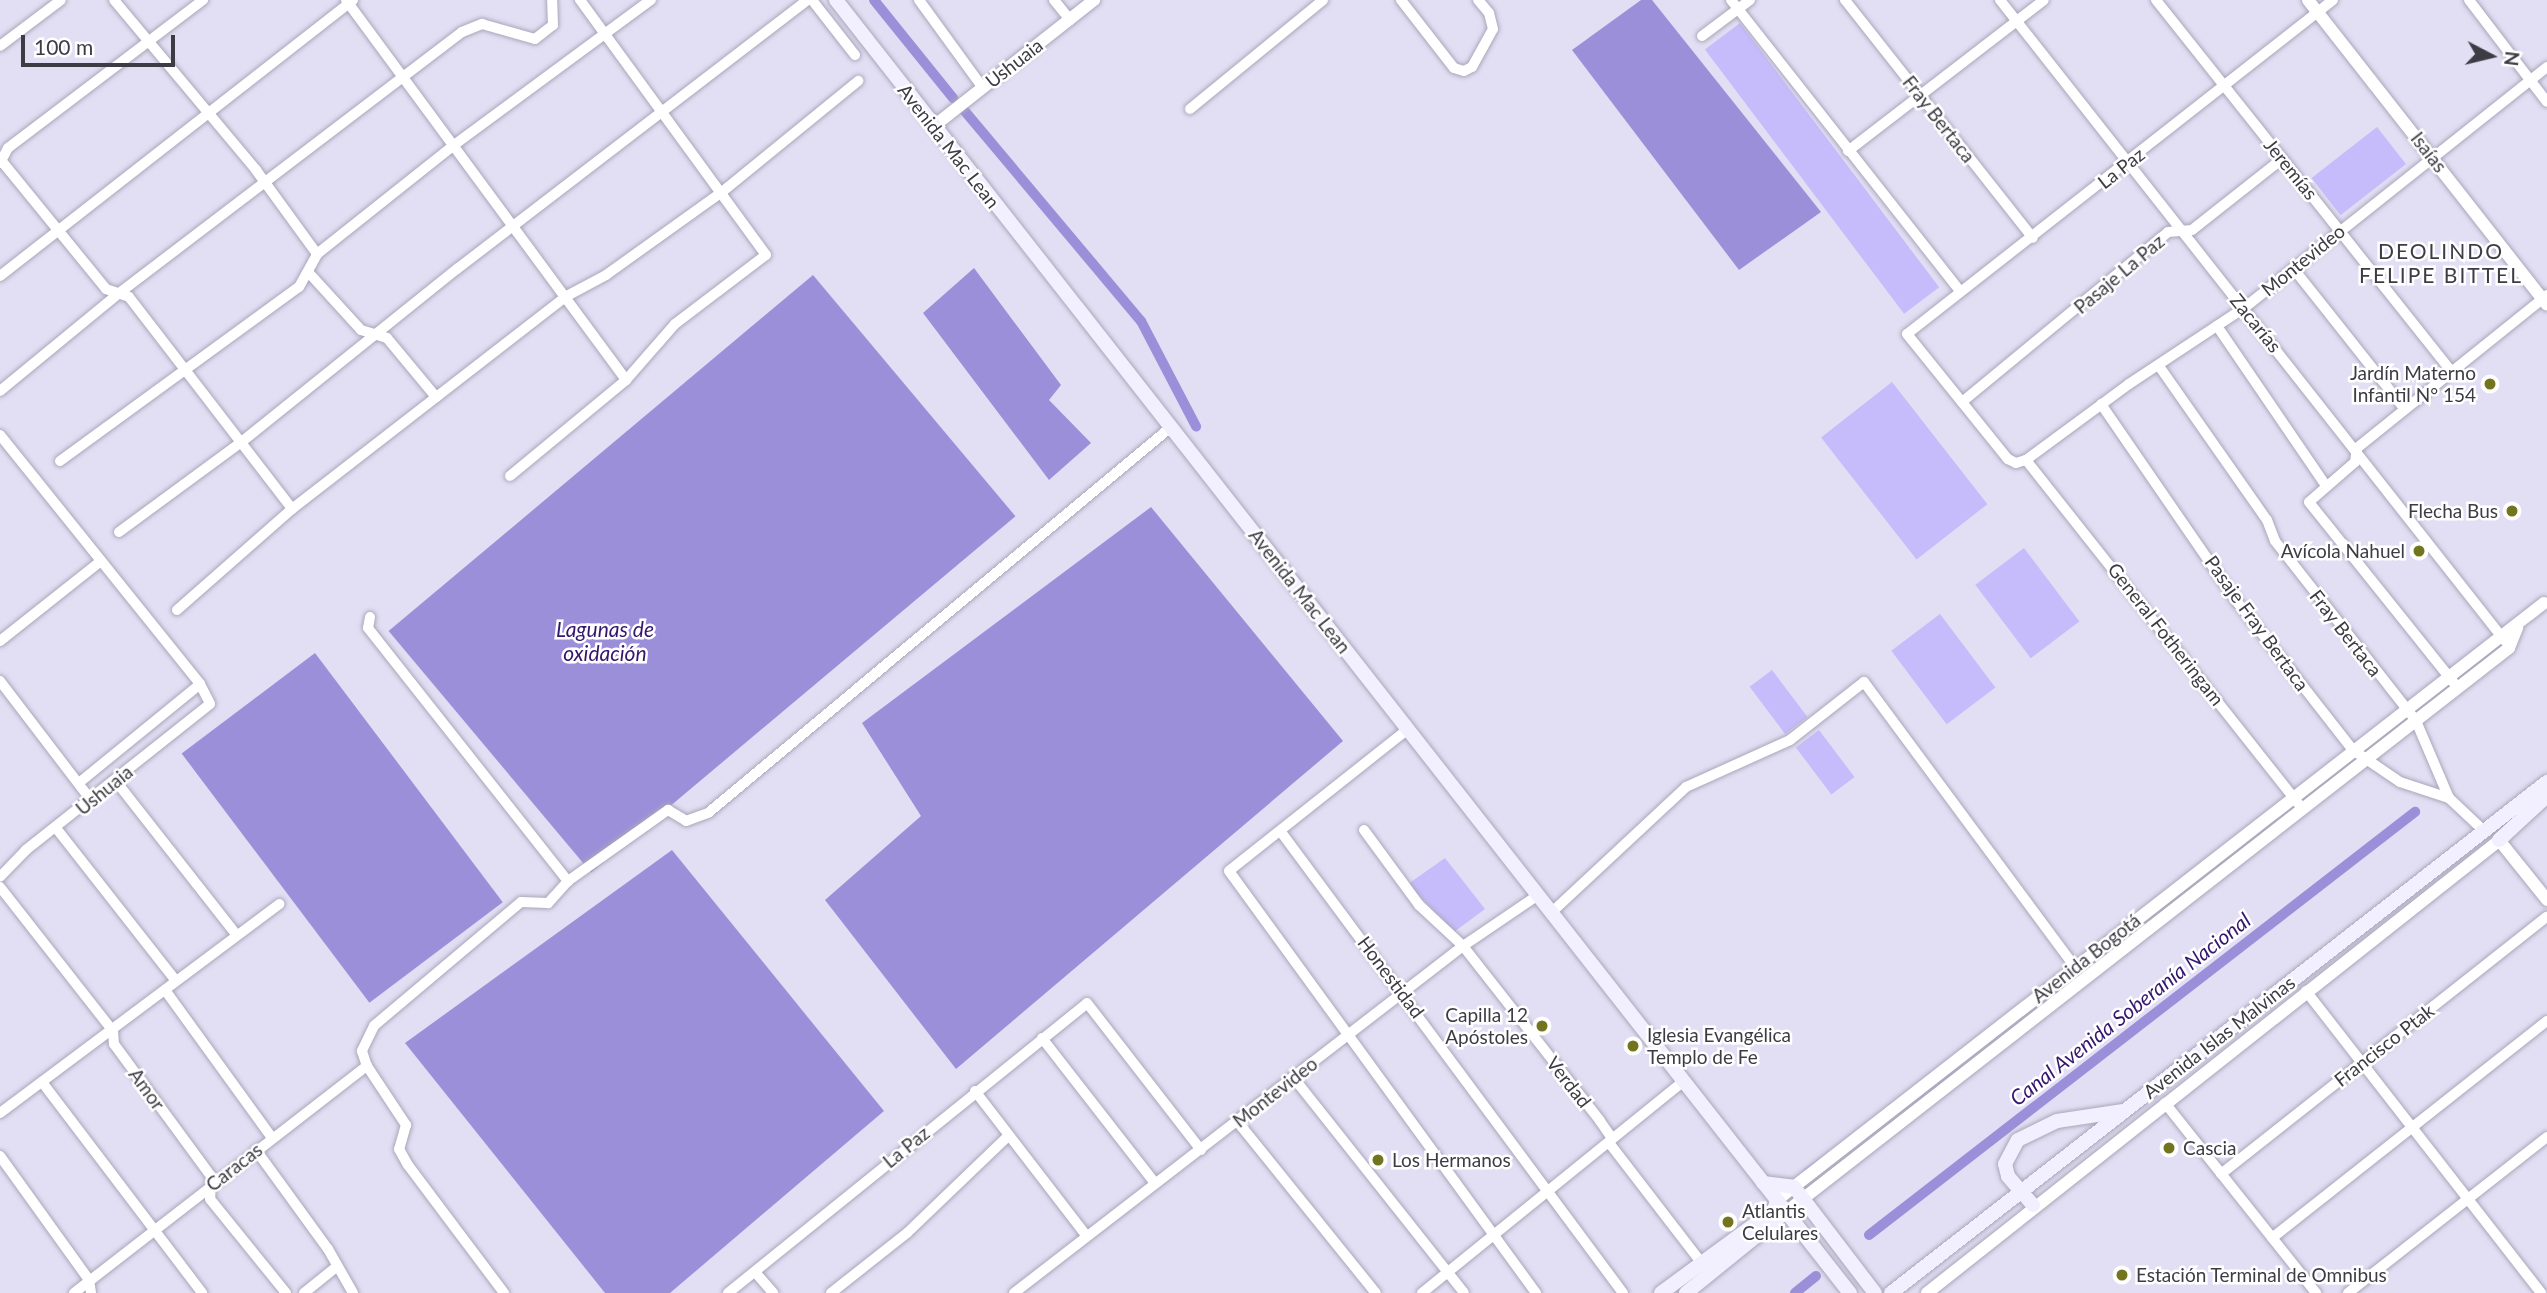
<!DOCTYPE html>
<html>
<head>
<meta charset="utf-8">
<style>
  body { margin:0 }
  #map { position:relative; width:2547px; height:1293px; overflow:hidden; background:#e2dff4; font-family:Lato,sans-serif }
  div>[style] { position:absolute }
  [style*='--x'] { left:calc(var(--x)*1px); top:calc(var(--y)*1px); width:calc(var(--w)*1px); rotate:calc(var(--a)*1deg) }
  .green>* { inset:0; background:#c6bcfb; transform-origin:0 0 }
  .water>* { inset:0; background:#9c8fda; transform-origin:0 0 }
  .canal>* { height:10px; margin:-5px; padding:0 5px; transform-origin:5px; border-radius:5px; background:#9c8fda }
  .roads { filter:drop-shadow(0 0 2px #aaa7ba) drop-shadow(0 0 2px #aaa7ba) }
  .minor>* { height:10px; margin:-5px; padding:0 5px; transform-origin:5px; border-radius:5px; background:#fff }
  .tertiary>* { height:12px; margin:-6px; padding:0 6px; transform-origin:6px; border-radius:6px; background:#fff }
  .secondary>* { height:14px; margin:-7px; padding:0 7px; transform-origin:7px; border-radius:7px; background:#f2effe }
  .dots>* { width:19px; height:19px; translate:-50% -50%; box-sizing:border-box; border:4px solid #fff; border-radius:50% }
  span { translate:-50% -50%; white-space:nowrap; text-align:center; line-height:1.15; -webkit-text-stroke:5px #fff; paint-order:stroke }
  .street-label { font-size:19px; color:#3d3c44 }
  .poi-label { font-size:19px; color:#3d3c44 }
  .right { translate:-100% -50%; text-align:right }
  .left { translate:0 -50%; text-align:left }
  .neighbourhood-label { font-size:21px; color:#3d3c44; letter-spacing:2px }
  .water-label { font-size:21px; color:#35166e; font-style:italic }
  .north { position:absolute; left:2456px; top:21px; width:70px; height:70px; -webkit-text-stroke:5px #fff; paint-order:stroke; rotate:97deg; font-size:19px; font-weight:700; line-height:28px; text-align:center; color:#3d3c44 }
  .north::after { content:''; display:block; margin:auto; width:24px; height:32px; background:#3d3c44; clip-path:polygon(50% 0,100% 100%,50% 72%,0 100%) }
  .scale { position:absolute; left:21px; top:35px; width:154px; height:32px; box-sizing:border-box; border:4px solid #3d3c44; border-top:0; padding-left:9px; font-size:21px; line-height:24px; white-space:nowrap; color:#3d3c44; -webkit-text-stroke:5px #fff; paint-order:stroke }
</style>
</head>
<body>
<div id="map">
  <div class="green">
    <div style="left:1740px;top:23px;width:331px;height:44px;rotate:53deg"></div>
    <div style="left:2377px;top:127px;width:47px;height:83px;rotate:52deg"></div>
    <div style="left:1892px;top:382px;width:155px;height:90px;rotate:52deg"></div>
    <div style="left:2024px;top:548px;width:92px;height:61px;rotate:53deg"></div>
    <div style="left:1940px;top:614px;width:92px;height:61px;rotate:53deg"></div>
    <div style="left:1772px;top:670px;width:59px;height:28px;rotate:53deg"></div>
    <div style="left:1819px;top:730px;width:59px;height:29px;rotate:53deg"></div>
    <div style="clip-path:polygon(1445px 858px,1485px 909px,1454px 932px,1408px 884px)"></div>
    <div style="left:1961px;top:1063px;width:7px;height:190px;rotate:56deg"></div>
  </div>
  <div class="water">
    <div style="clip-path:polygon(1641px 0,1652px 0,1821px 212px,1739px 270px,1572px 50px)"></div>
    <div style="clip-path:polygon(974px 268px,1061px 385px,1049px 400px,1091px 443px,1049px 480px,923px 313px)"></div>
    <div style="left:813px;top:275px;width:315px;height:554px;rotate:50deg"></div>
    <div style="clip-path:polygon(1151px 507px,1343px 741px,956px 1069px,825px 900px,921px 816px,862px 723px)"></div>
    <div style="left:315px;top:653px;width:312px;height:167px;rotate:53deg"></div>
    <div style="clip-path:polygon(672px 850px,884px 1111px,670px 1293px,605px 1293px,405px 1043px)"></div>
  </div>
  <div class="canal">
    <div style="--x:874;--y:0;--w:126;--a:51.1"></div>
    <div style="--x:963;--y:109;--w:277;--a:50"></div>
    <div style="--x:1141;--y:321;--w:119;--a:62.4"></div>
    <div style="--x:1869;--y:1235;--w:691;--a:-37.77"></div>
    <div style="--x:1795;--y:1293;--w:27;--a:-39"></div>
  </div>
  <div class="roads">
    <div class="minor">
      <div style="--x:114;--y:0;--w:222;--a:50.1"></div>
      <div style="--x:256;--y:170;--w:104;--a:54"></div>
      <div style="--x:346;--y:0;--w:472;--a:53.6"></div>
      <div style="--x:812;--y:0;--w:70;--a:52"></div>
      <div style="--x:919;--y:0;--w:109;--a:54"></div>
      <div style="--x:1054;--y:0;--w:26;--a:51"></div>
      <div style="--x:1401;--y:0;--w:86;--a:52.1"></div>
      <div style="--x:1454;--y:68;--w:10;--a:17"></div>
      <div style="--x:1464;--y:71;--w:9;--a:-27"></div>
      <div style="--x:1472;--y:67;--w:43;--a:-61.1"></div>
      <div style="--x:1493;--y:29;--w:16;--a:-104"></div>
      <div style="--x:1489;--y:13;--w:17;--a:-130"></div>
      <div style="--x:1731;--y:0;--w:370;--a:51.8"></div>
      <div style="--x:1845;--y:0;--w:303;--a:51.7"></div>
      <div style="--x:2000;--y:0;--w:816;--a:51.77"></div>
      <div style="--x:2156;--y:0;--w:475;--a:51.5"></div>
      <div style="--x:2333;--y:0;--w:541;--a:141.9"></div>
      <div style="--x:1907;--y:334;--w:161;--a:51.1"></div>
      <div style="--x:2008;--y:459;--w:9;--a:27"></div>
      <div style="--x:2016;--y:463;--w:10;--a:-17"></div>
      <div style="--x:2026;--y:460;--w:128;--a:-36.4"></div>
      <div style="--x:2129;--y:384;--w:138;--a:-33.5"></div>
      <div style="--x:2244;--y:308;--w:387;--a:-38.5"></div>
      <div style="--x:2469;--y:0;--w:128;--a:52.6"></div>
      <div style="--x:1702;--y:36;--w:60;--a:-36.9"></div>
      <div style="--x:0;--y:46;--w:76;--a:-37"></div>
      <div style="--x:1190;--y:109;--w:172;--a:-39.3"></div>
      <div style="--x:1848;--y:151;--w:247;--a:-37.6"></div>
      <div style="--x:0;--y:159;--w:168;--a:50.8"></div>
      <div style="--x:106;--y:289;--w:24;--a:19"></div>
      <div style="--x:129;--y:297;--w:267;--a:52.4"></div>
      <div style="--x:0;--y:163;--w:17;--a:-62"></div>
      <div style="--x:8;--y:148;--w:245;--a:-37.2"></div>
      <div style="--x:2293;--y:268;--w:179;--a:51.6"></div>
      <div style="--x:309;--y:273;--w:77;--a:47.6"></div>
      <div style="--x:361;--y:330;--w:27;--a:17"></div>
      <div style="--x:387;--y:338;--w:77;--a:50.3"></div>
      <div style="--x:0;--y:276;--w:448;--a:-38"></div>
      <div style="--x:2217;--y:326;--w:194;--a:55.7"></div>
      <div style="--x:2159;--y:366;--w:188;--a:55"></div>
      <div style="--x:2267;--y:520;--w:22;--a:69"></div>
      <div style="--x:2275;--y:541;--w:229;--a:51.9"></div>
      <div style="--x:2416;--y:721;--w:84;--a:66.8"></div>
      <div style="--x:2449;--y:798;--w:48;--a:43.3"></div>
      <div style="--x:0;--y:391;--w:153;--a:-39.4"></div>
      <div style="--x:118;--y:294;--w:432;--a:-37.3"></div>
      <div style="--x:462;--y:32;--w:22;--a:-22"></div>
      <div style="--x:482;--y:24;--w:55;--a:15.8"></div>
      <div style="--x:535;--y:39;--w:23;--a:-38"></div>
      <div style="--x:553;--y:25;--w:25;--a:-92"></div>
      <div style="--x:1962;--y:402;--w:267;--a:-39.5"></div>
      <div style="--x:2168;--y:232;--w:24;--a:-5"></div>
      <div style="--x:2192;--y:230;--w:115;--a:-38.3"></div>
      <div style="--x:2101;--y:404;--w:242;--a:55.5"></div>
      <div style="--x:2238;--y:603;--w:187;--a:52"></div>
      <div style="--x:2353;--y:750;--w:57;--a:34.2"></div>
      <div style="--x:2400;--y:782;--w:52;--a:18.1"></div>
      <div style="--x:0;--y:435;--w:319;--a:51.2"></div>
      <div style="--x:200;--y:684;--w:22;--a:63"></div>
      <div style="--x:210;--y:704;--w:235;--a:141.6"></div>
      <div style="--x:26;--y:850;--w:37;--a:134"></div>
      <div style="--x:2026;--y:460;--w:446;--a:51.6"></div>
      <div style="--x:60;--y:461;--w:296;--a:-36.1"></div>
      <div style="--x:299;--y:287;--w:38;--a:-61"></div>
      <div style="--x:317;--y:254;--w:175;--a:-38.5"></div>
      <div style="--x:454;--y:145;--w:245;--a:-36.4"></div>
      <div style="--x:510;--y:476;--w:151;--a:-39.6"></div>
      <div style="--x:626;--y:380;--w:74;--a:-48.8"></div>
      <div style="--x:675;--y:324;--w:114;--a:-37.2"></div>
      <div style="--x:766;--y:255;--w:316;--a:-126.1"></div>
      <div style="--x:119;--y:532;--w:149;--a:-36.3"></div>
      <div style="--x:239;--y:444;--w:280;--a:-38.8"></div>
      <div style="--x:457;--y:269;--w:441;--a:-37.5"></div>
      <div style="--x:177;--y:610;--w:153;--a:-41.3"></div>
      <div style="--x:292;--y:509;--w:346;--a:-37.8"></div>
      <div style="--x:565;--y:297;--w:47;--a:-28.2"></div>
      <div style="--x:606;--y:275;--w:143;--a:-35.6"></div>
      <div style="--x:722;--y:192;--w:176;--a:-39.2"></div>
      <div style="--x:370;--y:617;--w:11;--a:100"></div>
      <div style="--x:368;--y:628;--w:323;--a:51.7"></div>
      <div style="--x:568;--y:881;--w:30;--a:132"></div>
      <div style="--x:548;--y:903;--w:27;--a:-178"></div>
      <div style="--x:521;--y:902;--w:192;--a:139.9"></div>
      <div style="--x:374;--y:1026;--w:28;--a:116"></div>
      <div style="--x:362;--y:1051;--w:16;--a:72"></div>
      <div style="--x:367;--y:1066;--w:71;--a:56.5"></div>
      <div style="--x:406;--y:1125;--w:25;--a:106"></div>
      <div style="--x:399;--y:1149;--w:18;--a:61"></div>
      <div style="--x:408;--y:1165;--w:160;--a:53.1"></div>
      <div style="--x:0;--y:641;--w:129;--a:-38.4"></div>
      <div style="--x:0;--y:681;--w:150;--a:52.6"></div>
      <div style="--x:2458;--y:688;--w:238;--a:-128.7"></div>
      <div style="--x:2309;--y:502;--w:61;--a:-41"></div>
      <div style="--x:2355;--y:462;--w:14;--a:-82"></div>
      <div style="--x:2357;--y:448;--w:244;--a:-38.8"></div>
      <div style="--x:1408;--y:729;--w:228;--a:141.6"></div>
      <div style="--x:1229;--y:871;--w:522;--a:53.96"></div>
      <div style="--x:115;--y:780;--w:194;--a:51.9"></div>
      <div style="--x:80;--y:782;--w:155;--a:-39.2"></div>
      <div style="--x:56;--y:828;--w:194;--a:51.9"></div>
      <div style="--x:1364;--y:830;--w:93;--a:53.7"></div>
      <div style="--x:1419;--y:905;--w:60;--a:43"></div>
      <div style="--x:1463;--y:946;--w:222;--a:51.9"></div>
      <div style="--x:1600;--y:1121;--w:19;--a:55"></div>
      <div style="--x:1611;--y:1137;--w:7;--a:98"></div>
      <div style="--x:1610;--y:1144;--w:154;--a:52.4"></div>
      <div style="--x:1281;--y:832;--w:574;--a:53.43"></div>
      <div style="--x:568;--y:881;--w:123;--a:-35.4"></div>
      <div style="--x:668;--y:810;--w:21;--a:31"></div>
      <div style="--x:686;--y:821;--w:23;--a:-20"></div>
      <div style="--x:708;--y:813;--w:603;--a:-39.82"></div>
      <div style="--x:0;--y:887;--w:183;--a:51.9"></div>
      <div style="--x:113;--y:1031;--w:13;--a:86"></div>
      <div style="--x:114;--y:1044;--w:164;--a:53.7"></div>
      <div style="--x:211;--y:1176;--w:23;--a:92"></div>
      <div style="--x:210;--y:1199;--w:121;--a:51"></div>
      <div style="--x:1552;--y:912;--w:183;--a:-43"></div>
      <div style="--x:1686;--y:787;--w:114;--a:-24.3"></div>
      <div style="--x:1790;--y:740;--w:94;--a:-38.1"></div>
      <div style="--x:1864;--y:682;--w:355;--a:53.5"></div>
      <div style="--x:165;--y:990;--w:183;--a:54.1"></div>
      <div style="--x:2306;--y:991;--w:383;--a:52.1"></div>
      <div style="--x:1042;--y:1038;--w:182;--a:52.1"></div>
      <div style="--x:1293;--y:1077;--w:275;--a:51.6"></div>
      <div style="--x:42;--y:1082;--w:265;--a:52.8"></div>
      <div style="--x:975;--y:1091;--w:182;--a:52.4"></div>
      <div style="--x:2165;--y:1103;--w:243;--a:51.5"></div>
      <div style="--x:0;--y:1113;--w:349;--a:-36.8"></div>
      <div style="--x:1237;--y:1121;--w:221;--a:51.1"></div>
      <div style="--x:256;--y:1150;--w:122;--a:54"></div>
      <div style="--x:328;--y:1249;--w:51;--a:60.4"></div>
      <div style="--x:0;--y:1156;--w:153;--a:54.3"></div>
      <div style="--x:89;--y:1280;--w:13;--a:81"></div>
      <div style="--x:2221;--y:1174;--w:415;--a:-38.3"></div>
      <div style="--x:2272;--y:1238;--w:350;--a:-38.3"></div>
      <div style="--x:755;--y:1272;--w:28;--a:49"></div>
      <div style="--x:74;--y:1293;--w:371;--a:-37.8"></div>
      <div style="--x:304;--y:1293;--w:40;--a:-39"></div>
      <div style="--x:728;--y:1293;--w:461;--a:-38.9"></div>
      <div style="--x:1087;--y:1003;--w:186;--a:52.2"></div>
      <div style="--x:831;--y:1293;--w:97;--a:-38.3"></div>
      <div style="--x:907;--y:1233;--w:140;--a:-43.8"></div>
      <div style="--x:1014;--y:1293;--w:567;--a:-37.7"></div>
      <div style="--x:1463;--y:946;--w:91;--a:-34.2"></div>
      <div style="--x:1422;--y:1293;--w:336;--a:-39"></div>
      <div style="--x:2348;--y:1293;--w:253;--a:-38.1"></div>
    </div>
    <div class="tertiary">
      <div style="--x:2308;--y:0;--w:387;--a:51.9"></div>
      <div style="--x:934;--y:126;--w:204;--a:-38.2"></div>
      <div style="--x:2499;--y:840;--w:77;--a:51.3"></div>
      <div style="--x:1777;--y:1200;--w:972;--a:-37.9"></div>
      <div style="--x:1786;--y:1212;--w:917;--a:-37.96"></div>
      <div style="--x:2509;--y:648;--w:22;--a:-68"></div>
      <div style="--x:1927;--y:1293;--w:738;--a:-38.34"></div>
    </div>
    <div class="secondary">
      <div style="--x:836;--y:0;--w:1643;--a:51.9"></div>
      <div style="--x:2499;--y:840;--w:65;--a:-42.5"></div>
      <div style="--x:1763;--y:1183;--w:31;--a:7"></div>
      <div style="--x:1794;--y:1187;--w:133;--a:52.6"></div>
      <div style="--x:2033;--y:1205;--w:38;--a:-131"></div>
      <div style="--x:2008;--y:1176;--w:12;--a:-104"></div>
      <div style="--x:2005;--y:1164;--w:27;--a:-62"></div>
      <div style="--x:2018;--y:1140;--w:43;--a:-26"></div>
      <div style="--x:2057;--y:1121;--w:67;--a:-8.6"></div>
      <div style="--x:1661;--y:1293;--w:140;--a:-36.3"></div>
      <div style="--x:1774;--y:1210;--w:10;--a:-73"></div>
      <div style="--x:1686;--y:1293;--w:129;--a:-39"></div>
      <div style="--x:1891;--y:1293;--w:832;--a:-37.92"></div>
    </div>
  </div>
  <div class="dots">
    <div style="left:2490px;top:384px;background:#72751d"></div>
    <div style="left:2512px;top:511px;background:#72751d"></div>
    <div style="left:2419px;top:551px;background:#72751d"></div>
    <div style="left:1542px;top:1026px;background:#72751d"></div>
    <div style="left:1633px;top:1046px;background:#72751d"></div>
    <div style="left:2169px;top:1148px;background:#72751d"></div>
    <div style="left:1378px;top:1160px;background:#72751d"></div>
    <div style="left:1728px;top:1222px;background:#72751d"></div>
    <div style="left:2122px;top:1275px;background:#72751d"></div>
  </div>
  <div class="street-label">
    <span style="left:1014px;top:63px;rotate:-38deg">Ushuaia</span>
    <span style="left:1939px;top:119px;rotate:52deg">Fray Bertaca</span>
    <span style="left:949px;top:146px;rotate:52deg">Avenida Mac Lean</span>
    <span style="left:2429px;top:152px;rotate:52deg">Isaías</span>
    <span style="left:2121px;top:168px;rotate:-38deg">La Paz</span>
    <span style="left:2291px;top:169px;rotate:51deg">Jeremías</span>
    <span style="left:2303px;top:260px;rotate:-39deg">Montevideo</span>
    <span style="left:2119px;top:274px;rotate:-40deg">Pasaje La Paz</span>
    <span style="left:2256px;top:323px;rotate:51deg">Zacarías</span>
    <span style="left:1300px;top:591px;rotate:52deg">Avenida Mac Lean</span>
    <span style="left:2257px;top:623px;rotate:54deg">Pasaje Fray Bertaca</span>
    <span style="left:2346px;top:633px;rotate:52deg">Fray Bertaca</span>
    <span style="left:2166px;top:634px;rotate:52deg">General Fotheringam</span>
    <span style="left:104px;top:790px;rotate:-39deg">Ushuaia</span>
    <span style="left:2086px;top:958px;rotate:-38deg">Avenida Bogotá</span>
    <span style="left:1391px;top:977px;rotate:53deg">Honestidad</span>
    <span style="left:2219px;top:1037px;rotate:-38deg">Avenida Islas Malvinas</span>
    <span style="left:2384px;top:1045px;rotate:-38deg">Francisco Ptak</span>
    <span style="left:1569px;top:1082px;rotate:52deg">Verdad</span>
    <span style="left:147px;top:1089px;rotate:54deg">Amor</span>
    <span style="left:1275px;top:1092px;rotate:-38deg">Montevideo</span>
    <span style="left:906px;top:1147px;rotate:-39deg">La Paz</span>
    <span style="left:234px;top:1167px;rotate:-38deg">Caracas</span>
  </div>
  <div class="poi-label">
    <span class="right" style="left:2476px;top:384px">Jardín Materno<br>Infantil N° 154</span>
    <span class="right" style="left:2498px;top:511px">Flecha Bus</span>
    <span class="right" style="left:2405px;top:551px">Avícola Nahuel</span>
    <span class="right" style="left:1528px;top:1026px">Capilla 12<br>Apóstoles</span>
    <span class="left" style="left:1647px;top:1046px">Iglesia Evangélica<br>Templo de Fe</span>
    <span class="left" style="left:2183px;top:1148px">Cascia</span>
    <span class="left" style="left:1392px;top:1160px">Los Hermanos</span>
    <span class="left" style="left:1742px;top:1222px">Atlantis<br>Celulares</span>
    <span class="left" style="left:2136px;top:1275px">Estación Terminal de Omnibus</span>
  </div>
  <div class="neighbourhood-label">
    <span style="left:2441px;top:263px">DEOLINDO<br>FELIPE BITTEL</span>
  </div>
  <div class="water-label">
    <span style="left:605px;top:641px">Lagunas de<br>oxidación</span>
    <span style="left:2130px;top:1009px;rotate:-38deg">Canal Avenida Soberanía Nacional</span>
  </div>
  <div class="north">N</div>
  <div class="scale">100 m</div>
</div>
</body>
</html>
